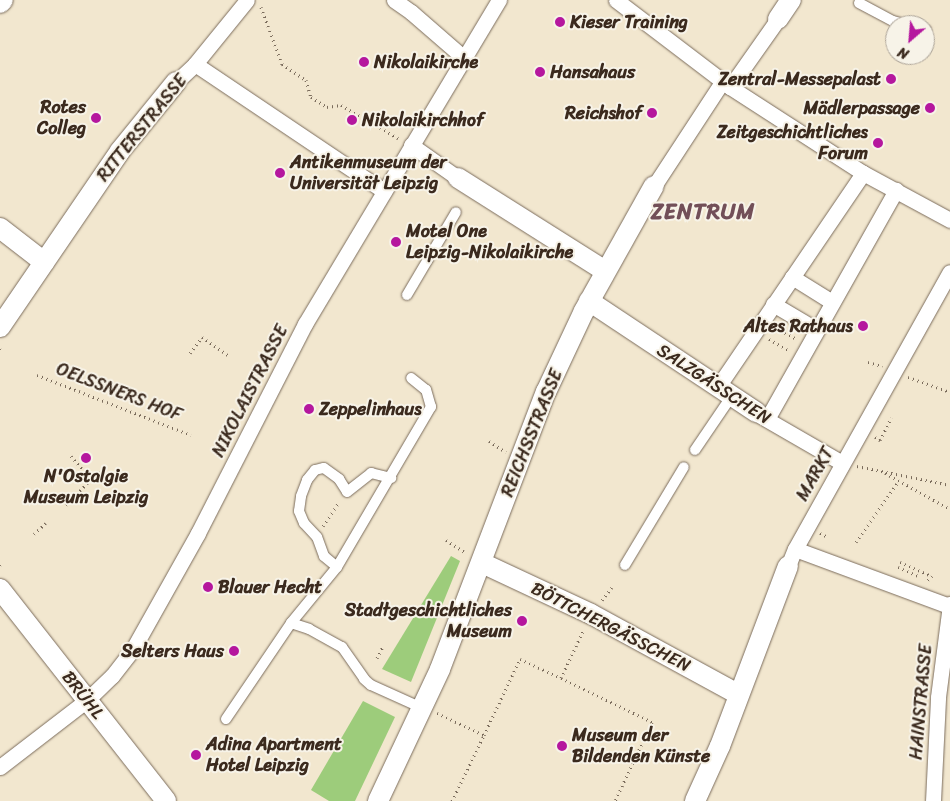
<!DOCTYPE html>
<html>
<head>
<meta charset="utf-8">
<style>
  body { margin:0 }
  #map { position:relative; width:950px; height:801px; overflow:hidden; background:#f2e7cf; font-family:Sriracha,sans-serif }
  div>[style] { position:absolute }
  [style*='--x'] { left:calc(var(--x)*1px); top:calc(var(--y)*1px); width:calc(var(--w)*1px); rotate:calc(var(--a)*1deg) }
  .green>* { inset:0; background:#9dcc7b }
  .path>* { height:3px; margin-top:-1.5px; transform-origin:0; background:repeating-linear-gradient(90deg,#7b6c5c 0 1px,transparent 0 5px) }
  .roads { filter:drop-shadow(0 0 1px #7b6c5c) drop-shadow(0 0 1px #7b6c5c) }
  .service>* { height:10px; margin:-5px; padding:0 5px; transform-origin:5px; border-radius:5px; background:#fff }
  .pedestrian>* { height:15px; margin:-7.5px; padding:0 7.5px; transform-origin:7.5px; border-radius:7.5px; background:#fff }
  .minor>* { height:20px; margin:-10px; padding:0 10px; transform-origin:10px; border-radius:10px; background:#fff }
  .dots>* { width:14px; height:14px; translate:-50% -50%; box-sizing:border-box; border:2px solid #f7f3e8; border-radius:50% }
  span { translate:-50% -50%; white-space:nowrap; text-align:center; line-height:1.15; -webkit-text-stroke:4px #f7f3e8; paint-order:stroke }
  .poi-label { font-size:18px; color:#3b2a1e; font-weight:700 }
  .left { translate:0 -50%; text-align:left }
  .right { translate:-100% -50%; text-align:right }
  .street-label { font-size:18px; color:#3b2a1e }
  .district-label { font-size:22px; color:#724f58; font-weight:700; letter-spacing:1px }
  .north { position:absolute; left:885px; top:15px; width:50px; height:50px; box-sizing:border-box; background:#f7f3e8; border:1px solid #aca397; border-radius:50%; rotate:207deg; font-size:14px; font-weight:700; line-height:20px; text-align:center; color:#3b2a1e }
  .north::after { content:''; display:block; margin:auto; width:18px; height:22px; background:#b5179e; clip-path:polygon(50% 0,100% 100%,50% 72%,0 100%) }
</style>
</head>
<body>
<div id="map">
  <div class="green">
    <div style="clip-path:polygon(451px 556px,460px 561px,411px 682px,382px 669px)"></div>
    <div style="clip-path:polygon(363px 701px,395px 717px,355px 801px,329px 801px,311px 790px)"></div>
  </div>
  <div class="path">
    <div style="--x:261;--y:7;--w:61;--a:69.8"></div>
    <div style="--x:282;--y:64;--w:29;--a:34"></div>
    <div style="--x:306;--y:80;--w:18;--a:74"></div>
    <div style="--x:311;--y:97;--w:19;--a:32"></div>
    <div style="--x:327;--y:107;--w:14;--a:-8"></div>
    <div style="--x:341;--y:105;--w:66;--a:30.1"></div>
    <div style="--x:776;--y:328;--w:21;--a:28"></div>
    <div style="--x:769;--y:339;--w:22;--a:30"></div>
    <div style="--x:0;--y:349;--w:3;--a:45"></div>
    <div style="--x:190;--y:353;--w:20;--a:-53"></div>
    <div style="--x:202;--y:337;--w:32;--a:35"></div>
    <div style="--x:868;--y:362;--w:15;--a:16"></div>
    <div style="--x:37;--y:375;--w:165;--a:21.3"></div>
    <div style="--x:908;--y:377;--w:45;--a:19.7"></div>
    <div style="--x:875;--y:437;--w:6;--a:31"></div>
    <div style="--x:880;--y:440;--w:25;--a:-63"></div>
    <div style="--x:489;--y:441;--w:20;--a:33"></div>
    <div style="--x:71;--y:456;--w:30;--a:49"></div>
    <div style="--x:857;--y:466;--w:95;--a:11.5"></div>
    <div style="--x:885;--y:473;--w:74;--a:29"></div>
    <div style="--x:66;--y:505;--w:46;--a:-45.9"></div>
    <div style="--x:98;--y:472;--w:11;--a:38"></div>
    <div style="--x:323;--y:526;--w:29;--a:-56"></div>
    <div style="--x:820;--y:533;--w:9;--a:27"></div>
    <div style="--x:34;--y:534;--w:16;--a:-43"></div>
    <div style="--x:446;--y:540;--w:24;--a:33"></div>
    <div style="--x:856;--y:542;--w:73;--a:-55"></div>
    <div style="--x:900;--y:562;--w:35;--a:24"></div>
    <div style="--x:932;--y:576;--w:6;--a:135"></div>
    <div style="--x:0;--y:565;--w:4;--a:-45"></div>
    <div style="--x:898;--y:567;--w:22;--a:24"></div>
    <div style="--x:602;--y:600;--w:16;--a:-52"></div>
    <div style="--x:377;--y:658;--w:13;--a:-63"></div>
    <div style="--x:561;--y:678;--w:101;--a:25.8"></div>
    <div style="--x:652;--y:722;--w:87;--a:115.1"></div>
    <div style="--x:437;--y:713;--w:52;--a:25.1"></div>
    <div style="--x:484;--y:735;--w:84;--a:-64.7"></div>
    <div style="--x:520;--y:659;--w:45;--a:24.9"></div>
    <div style="--x:561;--y:678;--w:54;--a:-64.9"></div>
    <div style="--x:452;--y:801;--w:73;--a:-64.1"></div>
  </div>
  <div class="roads">
    <div class="service">
      <div style="--x:859;--y:3;--w:38;--a:28"></div>
      <div style="--x:893;--y:21;--w:16;--a:15"></div>
      <div style="--x:925;--y:30;--w:1;--a:0"></div>
      <div style="--x:407;--y:295;--w:96;--a:-59.4"></div>
      <div style="--x:695;--y:450;--w:64;--a:-55.8"></div>
      <div style="--x:625;--y:565;--w:114;--a:-59"></div>
      <div style="--x:337;--y:567;--w:17;--a:-140"></div>
      <div style="--x:324;--y:556;--w:20;--a:-110"></div>
      <div style="--x:317;--y:537;--w:19;--a:-133"></div>
      <div style="--x:304;--y:523;--w:13;--a:-113"></div>
      <div style="--x:299;--y:511;--w:15;--a:-82"></div>
      <div style="--x:301;--y:496;--w:17;--a:-69"></div>
      <div style="--x:307;--y:480;--w:13;--a:-51"></div>
      <div style="--x:315;--y:470;--w:9;--a:-13"></div>
      <div style="--x:324;--y:468;--w:19;--a:36"></div>
      <div style="--x:339;--y:479;--w:15;--a:58"></div>
      <div style="--x:347;--y:492;--w:31;--a:-38"></div>
      <div style="--x:371;--y:473;--w:21;--a:14"></div>
      <div style="--x:291;--y:623;--w:19;--a:18"></div>
      <div style="--x:309;--y:629;--w:38;--a:29"></div>
      <div style="--x:342;--y:647;--w:39;--a:55"></div>
      <div style="--x:364;--y:679;--w:9;--a:41"></div>
      <div style="--x:371;--y:685;--w:56;--a:24.3"></div>
      <div style="--x:226;--y:719;--w:116;--a:-55.9"></div>
      <div style="--x:291;--y:623;--w:72;--a:-50.6"></div>
      <div style="--x:337;--y:567;--w:186;--a:-59.6"></div>
      <div style="--x:431;--y:407;--w:18;--a:-106"></div>
      <div style="--x:426;--y:390;--w:19;--a:-141"></div>
    </div>
    <div class="pedestrian">
      <div style="--x:394;--y:0;--w:21;--a:35"></div>
      <div style="--x:411;--y:12;--w:70;--a:41"></div>
      <div style="--x:616;--y:0;--w:143;--a:37.3"></div>
      <div style="--x:730;--y:87;--w:158;--a:32.9"></div>
      <div style="--x:863;--y:173;--w:99;--a:28.4"></div>
      <div style="--x:195;--y:64;--w:228;--a:33.9"></div>
      <div style="--x:176;--y:82;--w:26;--a:-43"></div>
      <div style="--x:195;--y:64;--w:82;--a:-50.9"></div>
      <div style="--x:730;--y:87;--w:83;--a:-54.8"></div>
      <div style="--x:411;--y:145;--w:57;--a:35.1"></div>
      <div style="--x:654;--y:186;--w:124;--a:-56.8"></div>
      <div style="--x:792;--y:277;--w:47;--a:32"></div>
      <div style="--x:773;--y:304;--w:51;--a:30.6"></div>
      <div style="--x:717;--y:388;--w:260;--a:-55.8"></div>
      <div style="--x:759;--y:415;--w:96;--a:30"></div>
      <div style="--x:767;--y:419;--w:263;--a:-60.6"></div>
      <div style="--x:795;--y:549;--w:164;--a:20.3"></div>
      <div style="--x:788;--y:566;--w:18;--a:-68"></div>
      <div style="--x:795;--y:549;--w:317;--a:-60.8"></div>
      <div style="--x:0;--y:767;--w:110;--a:-37.6"></div>
      <div style="--x:87;--y:700;--w:35;--a:-44"></div>
      <div style="--x:112;--y:676;--w:34;--a:-52"></div>
      <div style="--x:133;--y:649;--w:133;--a:-60.7"></div>
      <div style="--x:198;--y:533;--w:235;--a:-62.9"></div>
      <div style="--x:305;--y:324;--w:378;--a:-59.1"></div>
      <div style="--x:933;--y:801;--w:104;--a:-87.2"></div>
      <div style="--x:938;--y:697;--w:94;--a:-82.6"></div>
    </div>
    <div class="minor">
      <div style="--x:0;--y:3;--w:4;--a:-45"></div>
      <div style="--x:778;--y:19;--w:23;--a:-56"></div>
      <div style="--x:458;--y:178;--w:174;--a:32.3"></div>
      <div style="--x:0;--y:228;--w:56;--a:37.7"></div>
      <div style="--x:589;--y:301;--w:201;--a:33.6"></div>
      <div style="--x:0;--y:327;--w:213;--a:-55.7"></div>
      <div style="--x:120;--y:151;--w:89;--a:-50.9"></div>
      <div style="--x:482;--y:563;--w:120;--a:25.1"></div>
      <div style="--x:591;--y:614;--w:167;--a:28.6"></div>
      <div style="--x:0;--y:589;--w:269;--a:51.9"></div>
      <div style="--x:378;--y:801;--w:146;--a:-64.8"></div>
      <div style="--x:440;--y:669;--w:297;--a:-69.1"></div>
      <div style="--x:546;--y:392;--w:89;--a:-64.9"></div>
      <div style="--x:584;--y:311;--w:143;--a:-60.8"></div>
      <div style="--x:695;--y:801;--w:60;--a:-65.6"></div>
      <div style="--x:720;--y:746;--w:192;--a:-69.3"></div>
    </div>
  </div>
  <div class="dots">
    <div style="left:560px;top:22px;background:#b5179e"></div>
    <div style="left:364px;top:62px;background:#b5179e"></div>
    <div style="left:540px;top:72px;background:#b5179e"></div>
    <div style="left:891px;top:79px;background:#b5179e"></div>
    <div style="left:930px;top:108px;background:#b5179e"></div>
    <div style="left:652px;top:113px;background:#b5179e"></div>
    <div style="left:96px;top:118px;background:#b5179e"></div>
    <div style="left:352px;top:120px;background:#b5179e"></div>
    <div style="left:878px;top:143px;background:#b5179e"></div>
    <div style="left:280px;top:173px;background:#b5179e"></div>
    <div style="left:396px;top:242px;background:#b5179e"></div>
    <div style="left:863px;top:326px;background:#b5179e"></div>
    <div style="left:309px;top:409px;background:#b5179e"></div>
    <div style="left:86px;top:458px;background:#b5179e"></div>
    <div style="left:208px;top:587px;background:#b5179e"></div>
    <div style="left:522px;top:621px;background:#b5179e"></div>
    <div style="left:234px;top:651px;background:#b5179e"></div>
    <div style="left:562px;top:746px;background:#b5179e"></div>
    <div style="left:196px;top:755px;background:#b5179e"></div>
  </div>
  <div class="poi-label">
    <span class="left" style="left:570px;top:22px">Kieser Training</span>
    <span class="left" style="left:374px;top:62px">Nikolaikirche</span>
    <span class="left" style="left:550px;top:72px">Hansahaus</span>
    <span class="right" style="left:881px;top:79px">Zentral-Messepalast</span>
    <span class="right" style="left:86px;top:118px">Rotes<br>Colleg</span>
    <span class="right" style="left:920px;top:108px">Mädlerpassage</span>
    <span class="right" style="left:642px;top:113px">Reichshof</span>
    <span class="left" style="left:362px;top:120px">Nikolaikirchhof</span>
    <span class="right" style="left:868px;top:143px">Zeitgeschichtliches<br>Forum</span>
    <span class="left" style="left:290px;top:173px">Antikenmuseum der<br>Universität Leipzig</span>
    <span class="left" style="left:406px;top:242px">Motel One<br>Leipzig-Nikolaikirche</span>
    <span class="right" style="left:853px;top:326px">Altes Rathaus</span>
    <span class="left" style="left:319px;top:409px">Zeppelinhaus</span>
    <span style="left:86px;top:487px">N'Ostalgie<br>Museum Leipzig</span>
    <span class="left" style="left:218px;top:587px">Blauer Hecht</span>
    <span class="right" style="left:512px;top:621px">Stadtgeschichtliches<br>Museum</span>
    <span class="right" style="left:224px;top:651px">Selters Haus</span>
    <span class="left" style="left:572px;top:746px">Museum der<br>Bildenden Künste</span>
    <span class="left" style="left:206px;top:755px">Adina Apartment<br>Hotel Leipzig</span>
  </div>
  <div class="street-label">
    <span style="left:142px;top:128px;rotate:-51deg">RITTERSTRASSE</span>
    <span style="left:714px;top:384px;rotate:33deg">SALZGÄSSCHEN</span>
    <span style="left:250px;top:391px;rotate:-63deg">NIKOLAISTRASSE</span>
    <span style="left:119px;top:392px;rotate:21deg">OELSSNERS HOF</span>
    <span style="left:532px;top:433px;rotate:-68deg">REICHSSTRASSE</span>
    <span style="left:815px;top:474px;rotate:-61deg">MARKT</span>
    <span style="left:611px;top:627px;rotate:27deg">BÖTTCHERGÄSSCHEN</span>
    <span style="left:83px;top:695px;rotate:52deg">BRÜHL</span>
    <span style="left:921px;top:702px;rotate:-85deg">HAINSTRASSE</span>
  </div>
  <div class="district-label">
    <span style="left:703px;top:212px">ZENTRUM</span>
  </div>
  <div class="north">N</div>
</div>
</body>
</html>
